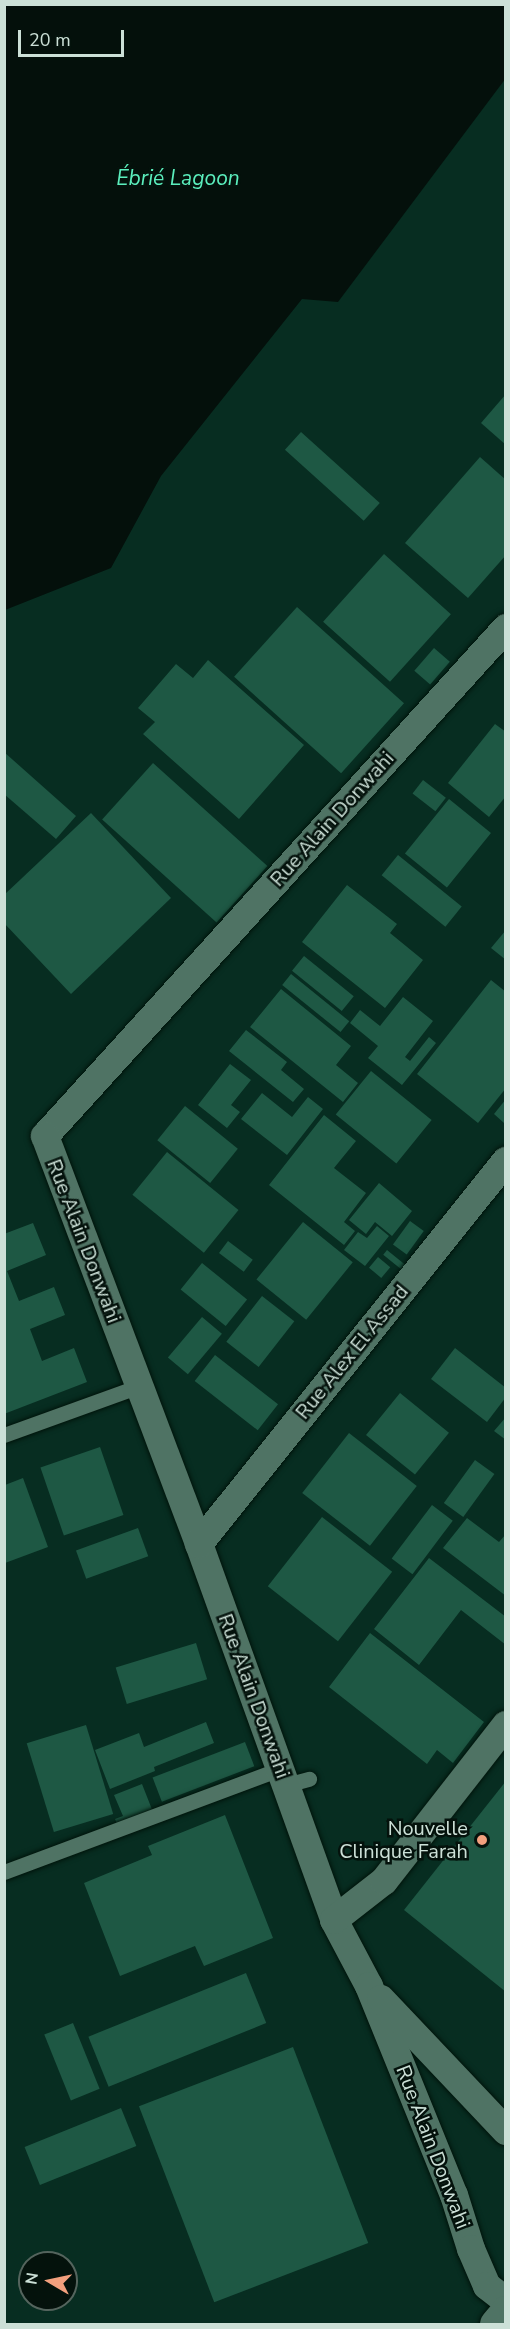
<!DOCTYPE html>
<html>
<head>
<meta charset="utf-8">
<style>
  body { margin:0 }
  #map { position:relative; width:510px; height:2329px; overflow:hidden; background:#072d21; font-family:"Nunito Sans",sans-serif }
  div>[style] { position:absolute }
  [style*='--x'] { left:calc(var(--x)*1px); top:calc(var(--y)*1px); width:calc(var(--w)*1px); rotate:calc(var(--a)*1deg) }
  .water>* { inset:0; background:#04100b }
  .building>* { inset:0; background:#1e5844; transform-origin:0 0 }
  .roads { filter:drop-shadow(0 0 2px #00140b) drop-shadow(0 0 2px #00140b) }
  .service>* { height:15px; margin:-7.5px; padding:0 7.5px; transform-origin:7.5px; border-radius:7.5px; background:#4f7364 }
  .minor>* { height:28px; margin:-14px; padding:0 14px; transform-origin:14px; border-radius:14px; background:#4f7364 }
  .tertiary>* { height:33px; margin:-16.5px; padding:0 16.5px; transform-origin:16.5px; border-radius:16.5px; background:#4f7364 }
  .dots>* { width:16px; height:16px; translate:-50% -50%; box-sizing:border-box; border:3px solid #04120c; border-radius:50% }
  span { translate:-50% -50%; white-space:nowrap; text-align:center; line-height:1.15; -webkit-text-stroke:5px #04120c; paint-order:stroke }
  .street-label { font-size:20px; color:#cce0d7 }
  .poi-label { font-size:20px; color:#cce0d7 }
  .right { translate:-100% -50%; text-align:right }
  .water-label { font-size:21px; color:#5beebd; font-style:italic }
  .frame { position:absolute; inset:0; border:6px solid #cce0d7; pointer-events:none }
  .north { position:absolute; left:18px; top:2251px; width:60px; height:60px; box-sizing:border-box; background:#04120c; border:2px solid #54645d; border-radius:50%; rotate:279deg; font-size:16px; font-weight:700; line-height:24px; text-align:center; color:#cce0d7 }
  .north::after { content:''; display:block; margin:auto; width:21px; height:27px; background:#f2a07e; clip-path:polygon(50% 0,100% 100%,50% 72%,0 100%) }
  .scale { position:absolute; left:18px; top:30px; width:106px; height:27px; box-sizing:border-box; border:3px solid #cce0d7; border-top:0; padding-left:8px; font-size:18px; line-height:21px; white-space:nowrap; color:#cce0d7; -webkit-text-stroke:4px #04120c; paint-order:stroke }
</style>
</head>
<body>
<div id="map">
  <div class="water">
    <div style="clip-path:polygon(5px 4px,505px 5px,506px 78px,338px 302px,302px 299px,161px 476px,111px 568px,5px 610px)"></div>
  </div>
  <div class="building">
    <div style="clip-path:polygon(506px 394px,506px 445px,481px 423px)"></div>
    <div style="left:301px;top:432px;width:106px;height:24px;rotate:42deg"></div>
    <div style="clip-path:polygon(480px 457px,506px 480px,506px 555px,468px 598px,405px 543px)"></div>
    <div style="left:384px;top:554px;width:90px;height:91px;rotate:42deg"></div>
    <div style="left:297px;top:607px;width:144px;height:94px;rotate:42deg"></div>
    <div style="left:434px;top:648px;width:21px;height:30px;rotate:41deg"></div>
    <div style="clip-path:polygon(208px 660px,304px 745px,239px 819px,143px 734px,155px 722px,138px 708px,176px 664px,193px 678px)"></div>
    <div style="clip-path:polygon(495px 724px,506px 732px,506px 796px,489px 817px,448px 783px)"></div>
    <div style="clip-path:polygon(4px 752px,76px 816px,56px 839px,4px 794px)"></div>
    <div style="left:153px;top:763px;width:154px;height:76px;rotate:42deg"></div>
    <div style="left:423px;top:780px;width:29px;height:17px;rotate:38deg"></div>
    <div style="left:449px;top:799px;width:54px;height:70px;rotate:39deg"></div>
    <div style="clip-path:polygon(91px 813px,171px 898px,71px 994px,4px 923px,4px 895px)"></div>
    <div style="left:398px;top:855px;width:82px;height:26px;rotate:39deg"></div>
    <div style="clip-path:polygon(347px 885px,397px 924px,390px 933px,423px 960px,385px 1008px,302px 942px)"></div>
    <div style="clip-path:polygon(506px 930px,506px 960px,491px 948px)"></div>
    <div style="left:304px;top:956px;width:64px;height:19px;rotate:39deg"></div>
    <div style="left:291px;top:974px;width:75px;height:14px;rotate:39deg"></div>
    <div style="clip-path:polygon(491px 980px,506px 992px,506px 1088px,478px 1123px,417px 1074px)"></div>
    <div style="clip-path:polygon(281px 989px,351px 1046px,336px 1065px,358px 1083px,343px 1102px,250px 1027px)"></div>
    <div style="clip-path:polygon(403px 997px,433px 1021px,405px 1057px,410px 1061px,429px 1037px,436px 1043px,402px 1085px,368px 1058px,378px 1046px,350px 1023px,360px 1010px,380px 1026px)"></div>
    <div style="clip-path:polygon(246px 1030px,287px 1062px,281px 1070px,304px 1089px,293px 1102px,229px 1051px)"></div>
    <div style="clip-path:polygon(230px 1064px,251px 1080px,231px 1105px,240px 1112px,227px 1128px,198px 1105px)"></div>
    <div style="left:371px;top:1071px;width:78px;height:56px;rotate:39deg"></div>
    <div style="clip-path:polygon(262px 1093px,292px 1117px,308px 1097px,323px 1109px,287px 1155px,241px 1119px)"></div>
    <div style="clip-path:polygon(506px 1099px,506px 1121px,504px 1123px,494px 1114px)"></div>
    <div style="left:185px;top:1106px;width:68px;height:44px;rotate:39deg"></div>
    <div style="clip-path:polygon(324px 1115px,356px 1141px,334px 1168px,366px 1193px,344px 1222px,355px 1231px,344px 1245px,269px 1185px)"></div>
    <div style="left:167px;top:1152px;width:92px;height:55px;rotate:39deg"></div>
    <div style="clip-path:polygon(379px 1183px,412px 1211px,392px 1236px,375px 1222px,366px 1234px,349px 1220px)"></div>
    <div style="left:410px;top:1221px;width:17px;height:29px;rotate:36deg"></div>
    <div style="left:303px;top:1222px;width:64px;height:74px;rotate:39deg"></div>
    <div style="clip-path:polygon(33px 1223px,46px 1255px,7px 1271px,19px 1301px,54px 1287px,65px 1315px,30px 1329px,42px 1361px,74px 1348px,87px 1382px,4px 1414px,4px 1234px)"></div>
    <div style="clip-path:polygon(377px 1226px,389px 1236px,365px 1266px,344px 1250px,358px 1232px,367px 1238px)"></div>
    <div style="left:228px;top:1241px;width:31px;height:15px;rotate:37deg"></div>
    <div style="left:387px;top:1250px;width:27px;height:6px;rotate:39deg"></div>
    <div style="left:378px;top:1257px;width:16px;height:14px;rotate:40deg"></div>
    <div style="left:202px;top:1263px;width:58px;height:34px;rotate:39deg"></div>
    <div style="left:262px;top:1296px;width:41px;height:58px;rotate:38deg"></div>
    <div style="left:202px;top:1317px;width:26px;height:53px;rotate:40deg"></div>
    <div style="clip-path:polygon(455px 1348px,506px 1388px,506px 1397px,487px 1422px,431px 1379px)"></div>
    <div style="left:215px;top:1355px;width:80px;height:33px;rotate:38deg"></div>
    <div style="left:400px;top:1393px;width:63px;height:54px;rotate:39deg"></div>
    <div style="clip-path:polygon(506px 1417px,506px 1440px,494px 1431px)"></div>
    <div style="left:349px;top:1433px;width:86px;height:76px;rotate:38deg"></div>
    <div style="left:100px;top:1447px;width:72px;height:63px;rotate:71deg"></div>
    <div style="left:475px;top:1460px;width:24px;height:53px;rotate:36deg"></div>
    <div style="clip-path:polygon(23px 1478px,48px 1547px,5px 1563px,5px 1485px)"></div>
    <div style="left:432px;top:1505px;width:26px;height:67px;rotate:37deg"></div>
    <div style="left:322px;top:1517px;width:89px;height:88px;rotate:38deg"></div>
    <div style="clip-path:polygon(467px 1518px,499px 1542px,506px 1534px,506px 1596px,443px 1548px)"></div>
    <div style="left:138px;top:1528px;width:30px;height:66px;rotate:70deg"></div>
    <div style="clip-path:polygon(429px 1558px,506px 1617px,506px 1645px,461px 1610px,419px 1665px,374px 1629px)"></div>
    <div style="clip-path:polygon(370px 1633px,484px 1722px,453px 1763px,437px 1750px,427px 1764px,329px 1687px)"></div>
    <div style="left:196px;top:1643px;width:38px;height:84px;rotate:73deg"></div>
    <div style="clip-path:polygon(206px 1722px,214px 1743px,154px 1767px,155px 1771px,110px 1789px,95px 1750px,139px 1733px,144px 1747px)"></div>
    <div style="left:86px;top:1725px;width:93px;height:62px;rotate:73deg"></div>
    <div style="left:245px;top:1742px;width:26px;height:99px;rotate:69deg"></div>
    <div style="clip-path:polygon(506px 1781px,506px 1992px,404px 1910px)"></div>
    <div style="clip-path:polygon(142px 1784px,153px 1812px,118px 1826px,115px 1819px,123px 1816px,114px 1795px)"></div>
    <div style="clip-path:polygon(225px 1815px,273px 1938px,204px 1966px,195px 1946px,120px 1976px,84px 1883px,152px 1855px,148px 1846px)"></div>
    <div style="left:246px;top:1973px;width:54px;height:170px;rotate:68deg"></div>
    <div style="left:73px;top:2023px;width:71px;height:31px;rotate:68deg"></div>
    <div style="left:293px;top:2047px;width:210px;height:165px;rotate:69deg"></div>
    <div style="left:121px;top:2108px;width:41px;height:104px;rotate:68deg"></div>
  </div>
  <div class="roads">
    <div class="service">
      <div style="--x:4;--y:1435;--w:144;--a:-19.9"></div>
      <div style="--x:286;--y:1785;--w:24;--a:-15"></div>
      <div style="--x:4;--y:1872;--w:295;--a:-20.5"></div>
    </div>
    <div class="minor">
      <div style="--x:506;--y:628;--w:686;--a:132.22"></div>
      <div style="--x:45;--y:1136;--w:436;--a:69.3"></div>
      <div style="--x:199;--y:1544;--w:400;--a:70.2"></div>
      <div style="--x:334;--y:1920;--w:75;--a:62.1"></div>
      <div style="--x:369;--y:1986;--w:226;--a:67.9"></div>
      <div style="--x:454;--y:2195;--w:57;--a:72.5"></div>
      <div style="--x:471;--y:2249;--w:40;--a:66.6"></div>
      <div style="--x:487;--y:2286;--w:24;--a:38"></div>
      <div style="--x:199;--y:1544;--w:491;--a:-51.3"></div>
      <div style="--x:334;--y:1920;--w:63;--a:-38"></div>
      <div style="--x:384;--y:1881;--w:198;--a:-52"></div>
      <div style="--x:381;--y:1999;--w:182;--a:46.6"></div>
    </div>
    <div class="tertiary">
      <div style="--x:496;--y:2324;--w:16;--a:-50"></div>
    </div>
  </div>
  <div class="dots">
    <div style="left:482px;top:1840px;background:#f2a07e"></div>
  </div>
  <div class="street-label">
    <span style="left:332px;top:819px;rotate:-48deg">Rue Alain Donwahi</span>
    <span style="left:84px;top:1241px;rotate:69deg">Rue Alain Donwahi</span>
    <span style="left:352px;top:1352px;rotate:-51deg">Rue Alex El Assad</span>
    <span style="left:254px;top:1696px;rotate:70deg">Rue Alain Donwahi</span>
    <span style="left:433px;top:2147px;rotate:69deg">Rue Alain Donwahi</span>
  </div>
  <div class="poi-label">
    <span class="right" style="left:468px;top:1840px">Nouvelle<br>Clinique Farah</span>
  </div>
  <div class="water-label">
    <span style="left:178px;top:178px">Ébrié Lagoon</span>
  </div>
  <div class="frame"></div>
  <div class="north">N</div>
  <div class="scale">20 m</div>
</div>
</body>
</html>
